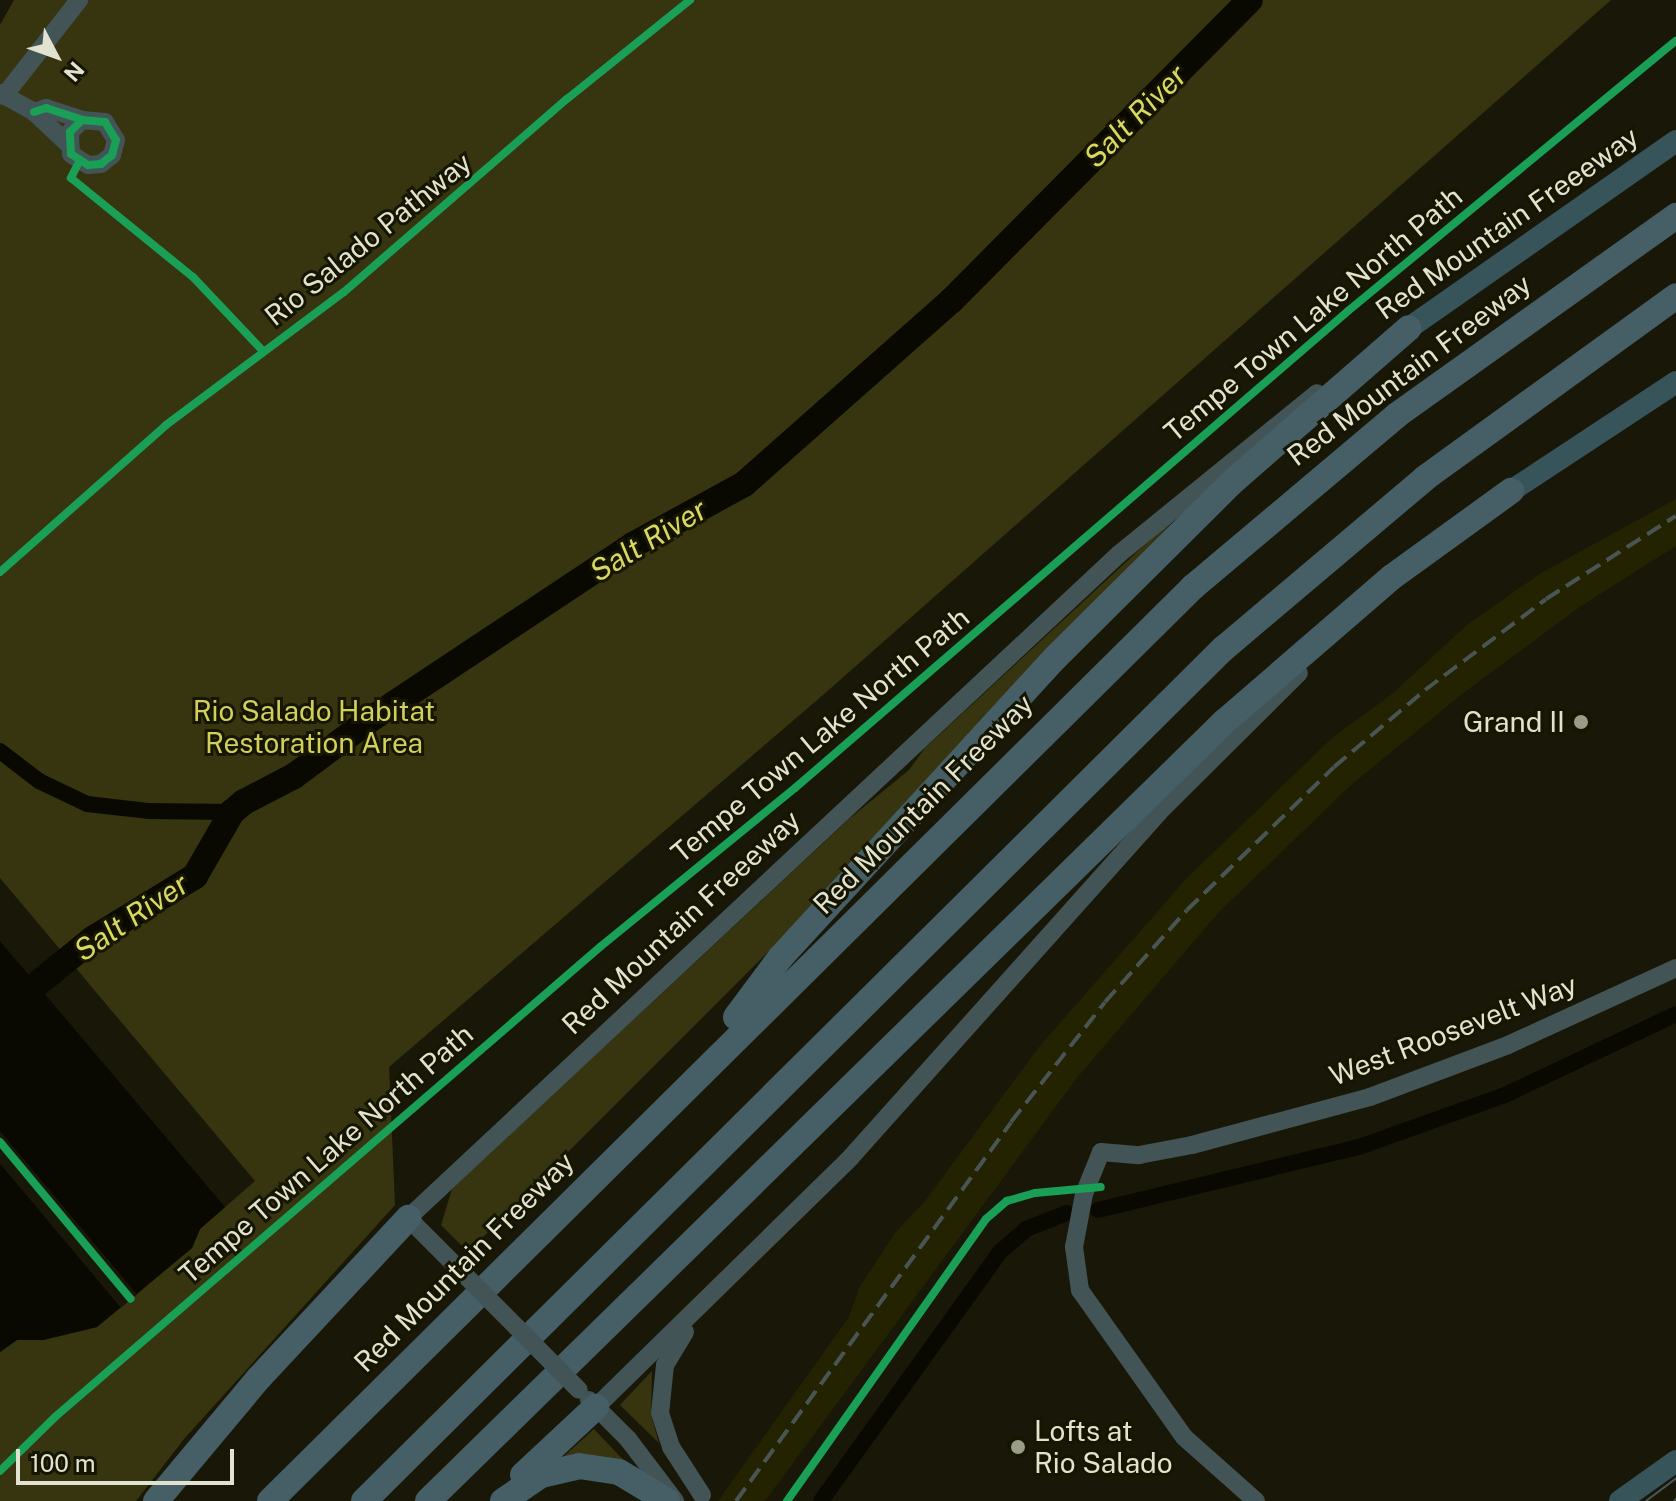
<!DOCTYPE html>
<html>
<head>
<meta charset="utf-8">
<style>
  body { margin:0 }
  #map { position:relative; width:1676px; height:1501px; overflow:hidden; background:#191808; font-family:"Public Sans",sans-serif }
  div>[style] { position:absolute }
  [style*='--x'] { left:calc(var(--x)*1px); top:calc(var(--y)*1px); width:calc(var(--w)*1px); rotate:calc(var(--a)*1deg) }
  .built>* { inset:0; background:#232201 }
  .green>* { inset:0; background:#36350f }
  .water>* { inset:0; background:#0a0901 }
  .pier>* { inset:0; background:#191808; transform-origin:0 0 }
  .canal>* { height:16px; margin:-8px; padding:0 8px; transform-origin:8px; border-radius:8px; background:#0a0901 }
  .river>* { height:26px; margin:-13px; padding:0 13px; transform-origin:13px; border-radius:13px; background:#0a0901 }
  .minor>* { height:18px; margin:-9px; padding:0 9px; transform-origin:9px; border-radius:9px; background:#425456 }
  .major>* { height:22px; margin:-11px; padding:0 11px; transform-origin:11px; border-radius:11px; background:#38545b }
  .highway>* { height:26px; margin:-13px; padding:0 13px; transform-origin:13px; border-radius:13px; background:#465e65 }
  .tram>* { height:2px; margin:-1px; padding:0 1px; transform-origin:1px; border-radius:1px; background:#495454 }
  .rail>* { height:4px; margin-top:-2px; transform-origin:0; background:repeating-linear-gradient(90deg,#495454 0 16px,transparent 0 24px) }
  .minor-bridge>* { height:18px; margin:-9px; padding:0 9px; transform-origin:9px; border-radius:9px; background:#425456 }
  .cycleway>* { height:8px; margin:-4px; padding:0 4px; transform-origin:4px; border-radius:4px; background:#1a9f57 }
  .dots>* { width:22px; height:22px; translate:-50% -50%; box-sizing:border-box; border:4px solid #161500; border-radius:50% }
  span { translate:-50% -50%; white-space:nowrap; text-align:center; line-height:1.15; -webkit-text-stroke:6px #161500; paint-order:stroke }
  .street-label { font-size:28px; color:#e1e2d0 }
  .park-label { font-size:28px; color:#d1d058 }
  .poi-label { font-size:28px; color:#e1e2d0 }
  .right { translate:-100% -50%; text-align:right }
  .left { translate:0 -50%; text-align:left }
  .water-label { font-size:30px; color:#d9d860; font-style:italic }
  .north { position:absolute; left:16px; top:16px; width:80px; height:80px; -webkit-text-stroke:6px #161500; paint-order:stroke; rotate:131deg; font-size:22px; font-weight:700; line-height:32px; text-align:center; color:#e1e2d0 }
  .north::after { content:''; display:block; margin:auto; width:28px; height:36px; background:#e1e2d0; clip-path:polygon(50% 0,100% 100%,50% 72%,0 100%) }
  .scale { position:absolute; left:16px; top:1449px; width:218px; height:36px; box-sizing:border-box; border:4px solid #e1e2d0; border-top:0; padding-left:10px; font-size:24px; line-height:28px; white-space:nowrap; color:#e1e2d0; -webkit-text-stroke:6px #161500; paint-order:stroke }
</style>
</head>
<body>
<div id="map">
  <div class="built">
    <div style="clip-path:polygon(1676px 499px,1676px 546px,1581px 606px,1462px 694px,1351px 785px,1219px 912px,1076px 1079px,765px 1501px,718px 1501px,849px 1317px,859px 1288px,895px 1233px,925px 1201px,1039px 1047px,1187px 878px,1333px 737px,1392px 694px,1468px 624px,1541px 573px)"></div>
  </div>
  <div class="green">
    <div style="clip-path:polygon(14px 0,1611px 0,823px 695px,389px 1067px,395px 1205px,184px 1439px,136px 1501px,0 1501px,0 1352px,17px 1340px,43px 1340px,97px 1327px,192px 1248px,200px 1229px,255px 1181px,0 878px,0 25px)"></div>
    <div style="clip-path:polygon(1192px 501px,893px 827px,468px 1252px,441px 1225px,452px 1189px,849px 819px,909px 770px,925px 748px)"></div>
    <div style="clip-path:polygon(652px 1371px,651px 1415px,659px 1443px,620px 1405px)"></div>
    <div style="clip-path:polygon(594px 1429px,630px 1467px,563px 1457px)"></div>
  </div>
  <div class="water">
    <div style="clip-path:polygon(0 941px,225px 1207px,200px 1229px,192px 1248px,97px 1327px,43px 1340px,17px 1340px,0 1352px)"></div>
  </div>
  <div class="pier">
    <div style="left:0;top:1131px;width:213px;height:21px;rotate:50deg"></div>
  </div>
  <div class="canal">
    <div style="--x:0;--y:751;--w:49;--a:37.6"></div>
    <div style="--x:39;--y:781;--w:53;--a:25.6"></div>
    <div style="--x:87;--y:804;--w:61;--a:6.5"></div>
    <div style="--x:148;--y:811;--w:84;--a:0.7"></div>
    <div style="--x:1098;--y:1210;--w:268;--a:-13.6"></div>
    <div style="--x:1359;--y:1147;--w:155;--a:-19.6"></div>
    <div style="--x:1505;--y:1095;--w:189;--a:-25.3"></div>
    <div style="--x:821;--y:1501;--w:307;--a:-54.3"></div>
    <div style="--x:1000;--y:1252;--w:35;--a:-41"></div>
    <div style="--x:1026;--y:1229;--w:44;--a:-21.3"></div>
  </div>
  <div class="river">
    <div style="--x:0;--y:1014;--w:121;--a:-39"></div>
    <div style="--x:94;--y:938;--w:119;--a:-31.5"></div>
    <div style="--x:195;--y:876;--w:74;--a:-60"></div>
    <div style="--x:232;--y:812;--w:16;--a:-40"></div>
    <div style="--x:244;--y:802;--w:56;--a:-27.5"></div>
    <div style="--x:294;--y:776;--w:92;--a:-36.6"></div>
    <div style="--x:368;--y:721;--w:318;--a:-33.6"></div>
    <div style="--x:633;--y:545;--w:127;--a:-28.8"></div>
    <div style="--x:744;--y:484;--w:276;--a:-41.5"></div>
    <div style="--x:951;--y:301;--w:424;--a:-45.2"></div>
  </div>
  <div class="minor">
    <div style="--x:0;--y:93;--w:39;--a:29"></div>
    <div style="--x:34;--y:112;--w:47;--a:43.3"></div>
    <div style="--x:4;--y:96;--w:122;--a:-52"></div>
    <div style="--x:34;--y:112;--w:13;--a:-18"></div>
    <div style="--x:46;--y:108;--w:38;--a:18"></div>
    <div style="--x:82;--y:120;--w:23;--a:5"></div>
    <div style="--x:105;--y:122;--w:21;--a:59"></div>
    <div style="--x:116;--y:140;--w:16;--a:105"></div>
    <div style="--x:112;--y:155;--w:14;--a:141"></div>
    <div style="--x:101;--y:164;--w:13;--a:176"></div>
    <div style="--x:88;--y:165;--w:20;--a:-147"></div>
    <div style="--x:71;--y:154;--w:22;--a:-93"></div>
    <div style="--x:70;--y:132;--w:17;--a:-45"></div>
    <div style="--x:435;--y:1245;--w:38;--a:-135"></div>
    <div style="--x:408;--y:1218;--w:973;--a:-43.04"></div>
    <div style="--x:1119;--y:554;--w:255;--a:-39.1"></div>
    <div style="--x:685;--y:1332;--w:39;--a:121"></div>
    <div style="--x:665;--y:1365;--w:48;--a:95.9"></div>
    <div style="--x:660;--y:1413;--w:36;--a:72"></div>
    <div style="--x:671;--y:1447;--w:57;--a:57.1"></div>
    <div style="--x:589;--y:1400;--w:55;--a:45"></div>
    <div style="--x:628;--y:1439;--w:78;--a:52.8"></div>
    <div style="--x:596;--y:1407;--w:357;--a:-44.4"></div>
    <div style="--x:851;--y:1157;--w:462;--a:-48.2"></div>
    <div style="--x:1159;--y:812;--w:197;--a:-44.8"></div>
    <div style="--x:1256;--y:1501;--w:96;--a:-138.4"></div>
    <div style="--x:1184;--y:1437;--w:180;--a:-125.3"></div>
    <div style="--x:1080;--y:1290;--w:43;--a:-97.9"></div>
    <div style="--x:1074;--y:1247;--w:54;--a:-79.3"></div>
    <div style="--x:1084;--y:1194;--w:45;--a:-68"></div>
    <div style="--x:1101;--y:1152;--w:38;--a:5"></div>
    <div style="--x:1139;--y:1155;--w:54;--a:-10.7"></div>
    <div style="--x:1192;--y:1145;--w:184;--a:-15.1"></div>
    <div style="--x:1370;--y:1097;--w:147;--a:-20.6"></div>
    <div style="--x:1508;--y:1045;--w:185;--a:-24.6"></div>
  </div>
  <div class="major">
    <div style="--x:1409;--y:328;--w:326;--a:-35"></div>
    <div style="--x:1511;--y:491;--w:198;--a:-33.4"></div>
    <div style="--x:1620;--y:1501;--w:69;--a:-35.5"></div>
  </div>
  <div class="highway">
    <div style="--x:736;--y:1017;--w:74;--a:-53.3"></div>
    <div style="--x:780;--y:958;--w:408;--a:-47.5"></div>
    <div style="--x:1056;--y:657;--w:245;--a:-44.8"></div>
    <div style="--x:1230;--y:484;--w:237;--a:-41.1"></div>
    <div style="--x:523;--y:1475;--w:100;--a:-43"></div>
    <div style="--x:156;--y:1501;--w:160;--a:-50.1"></div>
    <div style="--x:259;--y:1378;--w:219;--a:-47"></div>
    <div style="--x:270;--y:1501;--w:1299;--a:-44.72"></div>
    <div style="--x:1193;--y:587;--w:267;--a:-40.1"></div>
    <div style="--x:1397;--y:415;--w:343;--a:-35.5"></div>
    <div style="--x:364;--y:1501;--w:1210;--a:-44.77"></div>
    <div style="--x:1223;--y:649;--w:265;--a:-40.2"></div>
    <div style="--x:1425;--y:478;--w:310;--a:-35.9"></div>
    <div style="--x:428;--y:1501;--w:1114;--a:-44.38"></div>
    <div style="--x:1224;--y:722;--w:222;--a:-40.8"></div>
    <div style="--x:1392;--y:577;--w:147;--a:-35.9"></div>
    <div style="--x:503;--y:1501;--w:46;--a:-34.4"></div>
    <div style="--x:541;--y:1475;--w:39;--a:-13"></div>
    <div style="--x:579;--y:1466;--w:40;--a:8.5"></div>
    <div style="--x:619;--y:1472;--w:56;--a:31.1"></div>
  </div>
  <div class="tram">
    <div style="--x:1646;--y:1501;--w:38;--a:-37"></div>
    <div style="--x:1674;--y:1501;--w:3;--a:-45"></div>
  </div>
  <div class="rail">
    <div style="--x:736;--y:1501;--w:468;--a:-54"></div>
    <div style="--x:1011;--y:1122;--w:152;--a:-51.9"></div>
    <div style="--x:1105;--y:1002;--w:123;--a:-48.3"></div>
    <div style="--x:1187;--y:910;--w:205;--a:-44.2"></div>
    <div style="--x:1334;--y:767;--w:119;--a:-40.2"></div>
    <div style="--x:1425;--y:690;--w:151;--a:-36.9"></div>
    <div style="--x:1546;--y:599;--w:154;--a:-32.6"></div>
  </div>
  <div class="minor-bridge">
    <div style="--x:435;--y:1245;--w:204;--a:45.2"></div>
  </div>
  <div class="cycleway">
    <div style="--x:34;--y:112;--w:13;--a:-18"></div>
    <div style="--x:46;--y:108;--w:38;--a:18"></div>
    <div style="--x:82;--y:120;--w:23;--a:5"></div>
    <div style="--x:105;--y:122;--w:21;--a:59"></div>
    <div style="--x:116;--y:140;--w:16;--a:105"></div>
    <div style="--x:112;--y:155;--w:14;--a:141"></div>
    <div style="--x:101;--y:164;--w:13;--a:176"></div>
    <div style="--x:88;--y:165;--w:20;--a:-147"></div>
    <div style="--x:71;--y:154;--w:22;--a:-93"></div>
    <div style="--x:70;--y:132;--w:17;--a:-45"></div>
    <div style="--x:79;--y:162;--w:18;--a:117"></div>
    <div style="--x:71;--y:178;--w:157;--a:39.1"></div>
    <div style="--x:193;--y:277;--w:100;--a:46.6"></div>
    <div style="--x:0;--y:572;--w:222;--a:-41.5"></div>
    <div style="--x:166;--y:425;--w:222;--a:-36.8"></div>
    <div style="--x:344;--y:292;--w:295;--a:-40.9"></div>
    <div style="--x:567;--y:99;--w:158;--a:-38.8"></div>
    <div style="--x:0;--y:1142;--w:204;--a:50.2"></div>
    <div style="--x:0;--y:1471;--w:77;--a:-44.5"></div>
    <div style="--x:55;--y:1417;--w:720;--a:-40.77"></div>
    <div style="--x:600;--y:947;--w:252;--a:-39.2"></div>
    <div style="--x:795;--y:788;--w:730;--a:-40.78"></div>
    <div style="--x:1348;--y:311;--w:425;--a:-39.5"></div>
    <div style="--x:787;--y:1501;--w:345;--a:-54.8"></div>
    <div style="--x:986;--y:1219;--w:28;--a:-41"></div>
    <div style="--x:1007;--y:1201;--w:29;--a:-16"></div>
    <div style="--x:1035;--y:1193;--w:66;--a:-5.2"></div>
  </div>
  <div class="dots">
    <div style="left:1581px;top:722px;background:#9b9b8a"></div>
    <div style="left:1018px;top:1447px;background:#9b9b8a"></div>
  </div>
  <div class="street-label">
    <span style="left:1507px;top:223px;rotate:-35deg">Red Mountain Freeeway</span>
    <span style="left:368px;top:239px;rotate:-39deg">Rio Salado Pathway</span>
    <span style="left:1313px;top:314px;rotate:-40deg">Tempe Town Lake North Path</span>
    <span style="left:1409px;top:370px;rotate:-37deg">Red Mountain Freeway</span>
    <span style="left:820px;top:735px;rotate:-40deg">Tempe Town Lake North Path</span>
    <span style="left:923px;top:804px;rotate:-45deg">Red Mountain Freeway</span>
    <span style="left:681px;top:922px;rotate:-43deg">Red Mountain Freeeway</span>
    <span style="left:1453px;top:1030px;rotate:-21deg">West Roosevelt Way</span>
    <span style="left:326px;top:1154px;rotate:-41deg">Tempe Town Lake North Path</span>
    <span style="left:464px;top:1262px;rotate:-45deg">Red Mountain Freeway</span>
  </div>
  <div class="park-label">
    <span style="left:314px;top:727px">Rio Salado Habitat<br>Restoration Area</span>
  </div>
  <div class="poi-label">
    <span class="right" style="left:1565px;top:722px">Grand II</span>
    <span class="left" style="left:1034px;top:1447px">Lofts at<br>Rio Salado</span>
  </div>
  <div class="water-label">
    <span style="left:1135px;top:116px;rotate:-45deg">Salt River</span>
    <span style="left:648px;top:540px;rotate:-31deg">Salt River</span>
    <span style="left:131px;top:917px;rotate:-34deg">Salt River</span>
  </div>
  <div class="north">N</div>
  <div class="scale">100 m</div>
</div>
</body>
</html>
